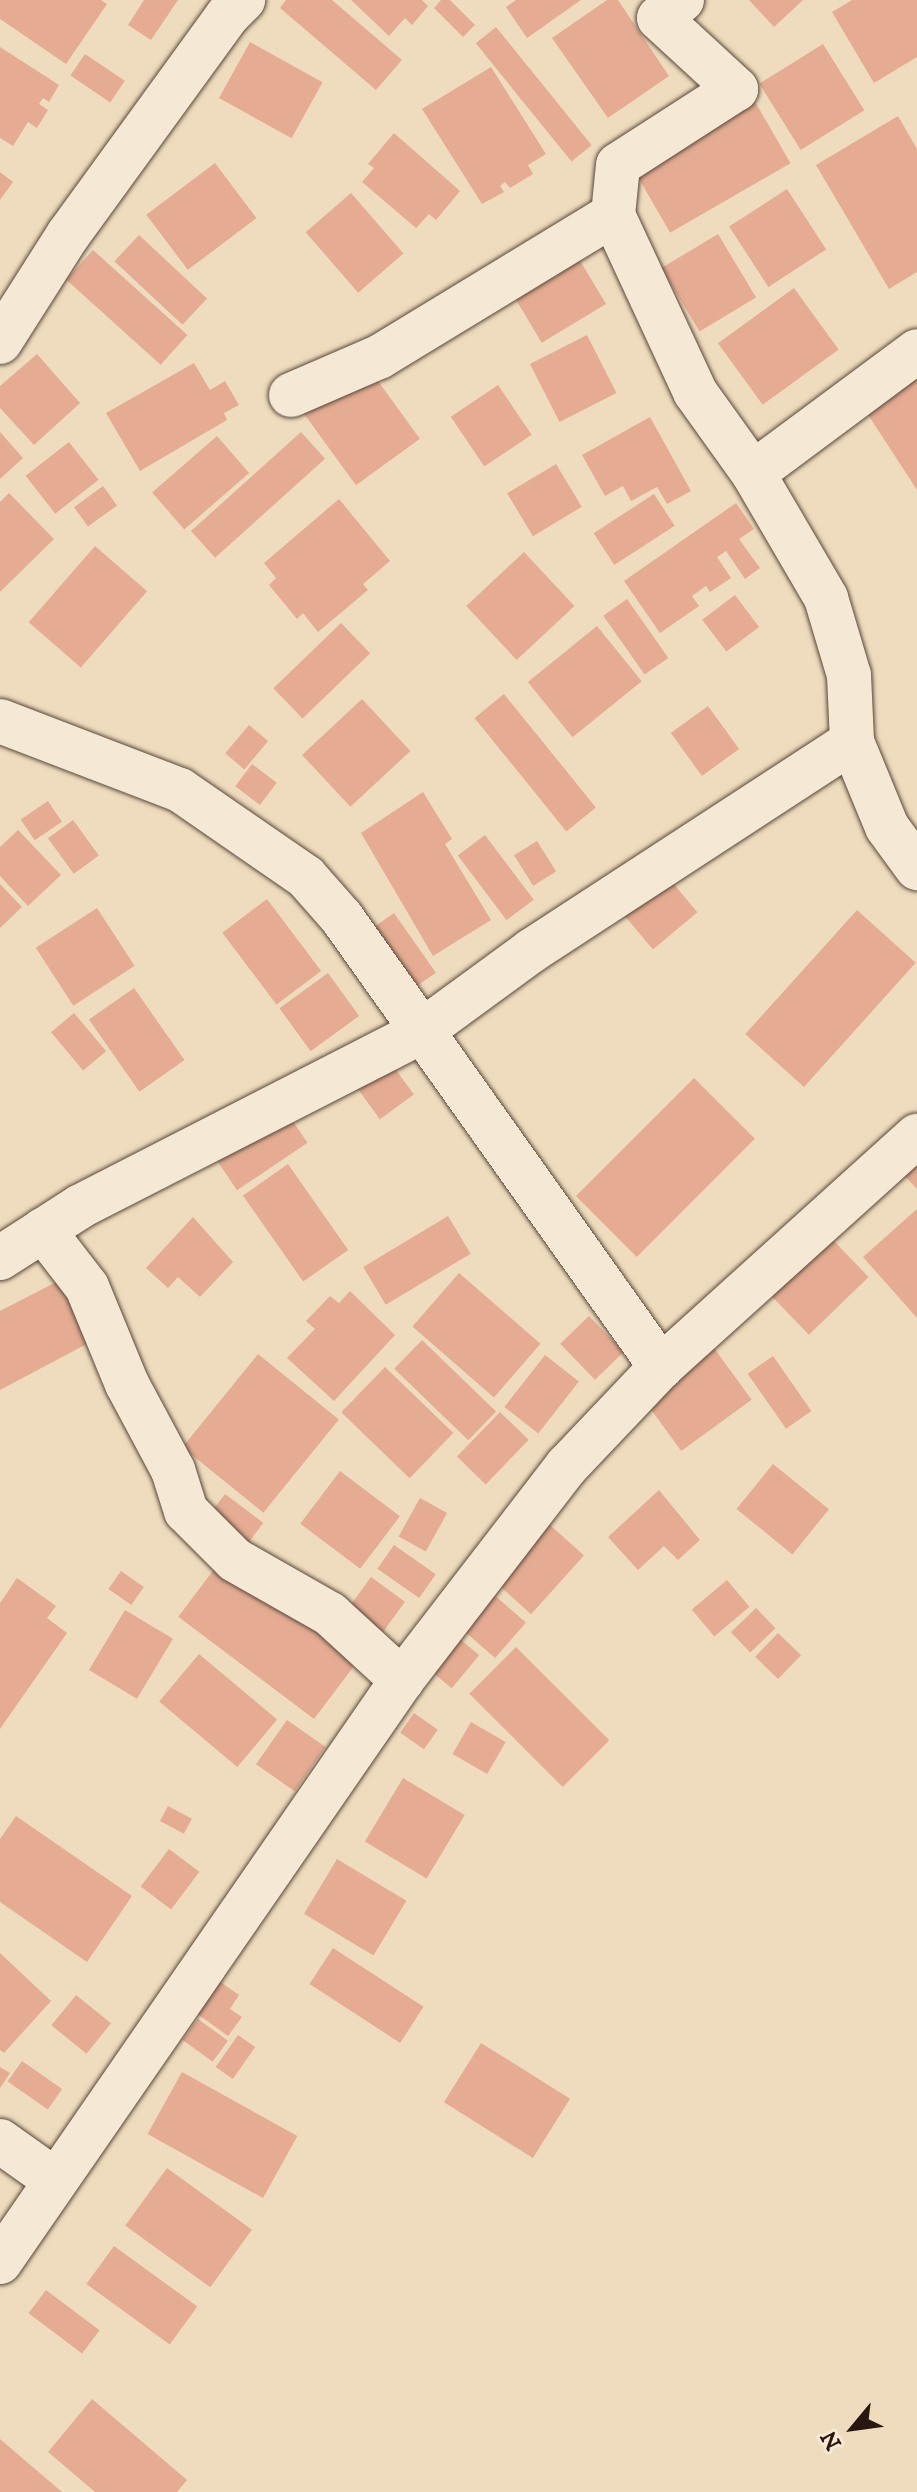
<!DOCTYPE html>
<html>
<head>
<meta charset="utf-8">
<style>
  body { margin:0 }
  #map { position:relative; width:917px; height:2492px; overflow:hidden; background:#efdcbe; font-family:"IM FELL DW Pica",serif }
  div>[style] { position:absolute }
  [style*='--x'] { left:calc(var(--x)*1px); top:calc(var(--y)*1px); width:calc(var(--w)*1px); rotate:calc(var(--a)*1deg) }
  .building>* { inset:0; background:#e5ac93; transform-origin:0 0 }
  .roads { filter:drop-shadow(0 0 2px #59483a) drop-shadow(0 0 2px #59483a) }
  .street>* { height:44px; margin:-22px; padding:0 22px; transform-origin:22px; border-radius:22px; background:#f5e8d5 }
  span { translate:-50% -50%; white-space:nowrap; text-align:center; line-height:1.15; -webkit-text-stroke:8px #f5e8d5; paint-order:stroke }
  .north { position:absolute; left:813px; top:2388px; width:80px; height:80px; -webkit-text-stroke:6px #f5e8d5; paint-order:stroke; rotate:241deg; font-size:22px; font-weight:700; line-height:32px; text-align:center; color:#27170e }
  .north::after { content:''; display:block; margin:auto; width:28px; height:36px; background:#27170e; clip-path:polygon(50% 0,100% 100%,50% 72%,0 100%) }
</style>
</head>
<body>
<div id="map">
  <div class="building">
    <div style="clip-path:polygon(0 0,101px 0,107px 4px,66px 64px,0 19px)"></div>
    <div style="clip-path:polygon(144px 0,178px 0,151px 40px,128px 25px)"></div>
    <div style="clip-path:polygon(286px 0,332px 0,402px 60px,376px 90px,280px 8px)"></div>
    <div style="clip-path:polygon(351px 0,422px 0,428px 6px,412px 25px,405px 18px,389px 36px)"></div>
    <div style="clip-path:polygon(441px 0,450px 0,475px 25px,463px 37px,434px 8px)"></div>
    <div style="clip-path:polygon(516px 0,581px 0,527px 38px,506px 7px)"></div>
    <div style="clip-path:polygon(607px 0,618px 0,669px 76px,608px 118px,552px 38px)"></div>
    <div style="clip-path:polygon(749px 0,803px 0,774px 27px)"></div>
    <div style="clip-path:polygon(852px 0,917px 0,917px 57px,874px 83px,832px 12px)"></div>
    <div style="left:496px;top:27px;width:152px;height:26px;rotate:51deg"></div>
    <div style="left:250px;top:42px;width:83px;height:64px;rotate:29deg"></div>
    <div style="left:823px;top:44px;width:78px;height:75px;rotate:58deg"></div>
    <div style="clip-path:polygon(0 47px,59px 85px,49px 102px,43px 98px,39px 104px,48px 110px,37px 128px,28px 122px,13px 146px,0 138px)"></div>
    <div style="left:85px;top:54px;width:48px;height:26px;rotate:34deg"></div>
    <div style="clip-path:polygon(491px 67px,546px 154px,528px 165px,533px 174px,510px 188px,505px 182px,500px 186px,504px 192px,482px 204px,422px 109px)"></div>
    <div style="left:754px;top:100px;width:73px;height:139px;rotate:60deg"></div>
    <div style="clip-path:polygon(898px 116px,917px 149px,917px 272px,889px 289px,816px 165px)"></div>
    <div style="clip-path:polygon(394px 133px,460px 191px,436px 220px,429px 214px,416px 228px,362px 182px,374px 168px,368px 164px)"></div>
    <div style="left:215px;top:163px;width:69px;height:86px;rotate:53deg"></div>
    <div style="clip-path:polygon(0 172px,13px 182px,0 200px)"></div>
    <div style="left:787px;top:189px;width:72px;height:69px;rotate:57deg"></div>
    <div style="left:351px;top:193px;width:80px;height:60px;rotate:49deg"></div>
    <div style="left:718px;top:234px;width:74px;height:66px;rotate:59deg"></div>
    <div style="left:139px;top:235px;width:93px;height:36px;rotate:43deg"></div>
    <div style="left:570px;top:244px;width:70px;height:75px;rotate:59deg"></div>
    <div style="left:93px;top:250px;width:127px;height:40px;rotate:42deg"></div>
    <div style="left:794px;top:288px;width:76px;height:94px;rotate:54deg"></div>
    <div style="left:587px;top:335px;width:65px;height:64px;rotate:63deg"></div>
    <div style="clip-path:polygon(37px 354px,80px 403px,34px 445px,0 408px,0 386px)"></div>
    <div style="clip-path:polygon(194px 363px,210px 390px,225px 381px,239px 405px,224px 413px,227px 420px,140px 471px,106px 413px)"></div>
    <div style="left:367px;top:366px;width:90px;height:79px;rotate:54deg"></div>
    <div style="clip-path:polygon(917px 377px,917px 490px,865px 410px)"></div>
    <div style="left:498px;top:385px;width:60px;height:57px;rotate:56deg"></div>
    <div style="clip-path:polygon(650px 417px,691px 491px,667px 504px,657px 487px,631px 501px,623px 486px,605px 496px,582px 455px)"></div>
    <div style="clip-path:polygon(0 432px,23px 458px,0 479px)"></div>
    <div style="left:301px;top:432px;width:36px;height:148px;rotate:48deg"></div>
    <div style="left:217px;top:436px;width:49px;height:86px;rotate:49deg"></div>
    <div style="left:69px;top:442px;width:48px;height:55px;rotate:52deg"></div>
    <div style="left:556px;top:464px;width:50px;height:57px;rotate:59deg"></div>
    <div style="left:103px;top:486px;width:24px;height:36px;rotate:54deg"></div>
    <div style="clip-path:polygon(9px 493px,54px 539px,0 592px,0 502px)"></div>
    <div style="left:654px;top:494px;width:38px;height:72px;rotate:57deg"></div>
    <div style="clip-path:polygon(339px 499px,390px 561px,363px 584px,368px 590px,318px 632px,303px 613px,297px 619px,269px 585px,276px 578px,264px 563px)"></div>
    <div style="clip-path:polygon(736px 503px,754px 529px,739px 539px,760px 568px,745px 579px,726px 551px,717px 557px,731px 578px,710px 592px,706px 586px,692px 596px,699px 606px,660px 633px,624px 581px)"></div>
    <div style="left:95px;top:546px;width:69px;height:101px;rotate:41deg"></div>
    <div style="left:524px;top:552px;width:74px;height:79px;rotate:47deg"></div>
    <div style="left:735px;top:595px;width:40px;height:41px;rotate:53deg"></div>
    <div style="left:627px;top:599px;width:72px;height:29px;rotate:55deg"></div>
    <div style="left:341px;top:623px;width:42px;height:94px;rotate:46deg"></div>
    <div style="left:597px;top:626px;width:71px;height:89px;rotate:51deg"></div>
    <div style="left:504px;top:694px;width:146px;height:38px;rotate:51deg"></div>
    <div style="left:362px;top:699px;width:71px;height:82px;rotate:47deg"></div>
    <div style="left:708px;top:706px;width:53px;height:46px;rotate:54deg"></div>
    <div style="left:249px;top:725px;width:25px;height:37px;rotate:40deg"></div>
    <div style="left:252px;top:764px;width:31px;height:28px;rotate:37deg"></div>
    <div style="clip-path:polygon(423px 792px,452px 839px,445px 844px,491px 920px,433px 956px,361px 833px)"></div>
    <div style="left:48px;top:801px;width:25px;height:33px;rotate:56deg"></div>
    <div style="left:73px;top:820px;width:44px;height:31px;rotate:54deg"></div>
    <div style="clip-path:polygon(18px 830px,61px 875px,28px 906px,0 876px,0 847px)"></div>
    <div style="left:485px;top:835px;width:81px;height:34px;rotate:53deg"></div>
    <div style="left:537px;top:841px;width:36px;height:27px;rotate:58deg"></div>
    <div style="left:662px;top:870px;width:55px;height:58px;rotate:50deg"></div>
    <div style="clip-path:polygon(0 884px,22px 907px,0 928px)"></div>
    <div style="left:267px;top:899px;width:90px;height:56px;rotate:53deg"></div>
    <div style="left:97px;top:908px;width:69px;height:73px;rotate:57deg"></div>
    <div style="left:857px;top:910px;width:79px;height:167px;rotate:42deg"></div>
    <div style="left:394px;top:913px;width:73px;height:34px;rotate:55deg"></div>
    <div style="left:328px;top:973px;width:53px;height:60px;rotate:54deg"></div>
    <div style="left:134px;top:988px;width:88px;height:55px;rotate:55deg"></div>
    <div style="left:74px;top:1013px;width:50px;height:30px;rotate:50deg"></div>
    <div style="left:388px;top:1059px;width:44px;height:42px;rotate:54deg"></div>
    <div style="left:694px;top:1078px;width:86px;height:167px;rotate:45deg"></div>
    <div style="left:284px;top:1108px;width:42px;height:85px;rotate:56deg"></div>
    <div style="clip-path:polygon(917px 1159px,917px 1189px,902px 1173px)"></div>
    <div style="left:288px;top:1164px;width:105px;height:55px;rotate:55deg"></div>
    <div style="clip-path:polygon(917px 1209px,917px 1318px,863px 1257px)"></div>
    <div style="left:448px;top:1216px;width:44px;height:99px;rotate:59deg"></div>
    <div style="clip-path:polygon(193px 1217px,233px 1262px,200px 1297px,178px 1277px,168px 1288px,146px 1268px)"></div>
    <div style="left:829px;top:1236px;width:57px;height:83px;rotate:46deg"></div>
    <div style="left:459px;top:1273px;width:108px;height:71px;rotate:41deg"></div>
    <div style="clip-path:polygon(66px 1277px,98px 1338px,0 1390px,0 1311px)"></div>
    <div style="clip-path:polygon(350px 1291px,395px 1335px,334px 1401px,287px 1358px,315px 1329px,306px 1321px,330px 1296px,339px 1303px)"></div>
    <div style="left:589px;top:1316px;width:50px;height:40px;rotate:46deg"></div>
    <div style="left:422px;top:1340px;width:103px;height:40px;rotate:44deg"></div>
    <div style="left:714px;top:1348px;width:64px;height:87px;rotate:54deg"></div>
    <div style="left:258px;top:1354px;width:104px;height:120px;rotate:39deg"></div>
    <div style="left:545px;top:1355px;width:43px;height:66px;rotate:38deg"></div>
    <div style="left:773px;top:1356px;width:67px;height:31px;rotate:55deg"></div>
    <div style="left:385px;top:1367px;width:95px;height:63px;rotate:44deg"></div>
    <div style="left:500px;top:1412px;width:40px;height:62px;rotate:44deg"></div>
    <div style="left:773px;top:1464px;width:72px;height:58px;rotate:39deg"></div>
    <div style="left:340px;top:1471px;width:75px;height:66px;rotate:37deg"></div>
    <div style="clip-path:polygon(659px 1490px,700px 1540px,678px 1560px,664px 1546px,638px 1570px,608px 1537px)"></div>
    <div style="left:225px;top:1494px;width:48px;height:31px;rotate:37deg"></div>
    <div style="left:420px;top:1498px;width:31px;height:44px;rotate:29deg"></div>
    <div style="left:549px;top:1524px;width:47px;height:79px;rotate:42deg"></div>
    <div style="left:394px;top:1545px;width:51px;height:29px;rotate:35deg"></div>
    <div style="left:221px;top:1560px;width:170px;height:71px;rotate:37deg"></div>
    <div style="left:121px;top:1571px;width:28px;height:22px;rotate:35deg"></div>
    <div style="left:371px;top:1577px;width:42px;height:47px;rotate:36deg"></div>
    <div style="clip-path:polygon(17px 1578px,56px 1606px,47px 1618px,67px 1633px,0 1729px,0 1603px)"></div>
    <div style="left:727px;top:1580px;width:35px;height:46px;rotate:50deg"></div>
    <div style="left:492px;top:1593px;width:45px;height:47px;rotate:41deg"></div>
    <div style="left:756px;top:1608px;width:28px;height:35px;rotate:46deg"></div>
    <div style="left:125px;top:1610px;width:56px;height:70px;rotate:31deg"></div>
    <div style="left:778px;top:1633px;width:32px;height:33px;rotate:44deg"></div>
    <div style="left:454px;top:1634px;width:33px;height:43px;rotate:40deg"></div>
    <div style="left:516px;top:1647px;width:132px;height:66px;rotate:45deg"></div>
    <div style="left:199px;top:1654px;width:102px;height:62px;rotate:40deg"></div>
    <div style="left:414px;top:1713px;width:29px;height:24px;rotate:35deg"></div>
    <div style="left:287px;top:1720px;width:47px;height:54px;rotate:35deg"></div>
    <div style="left:471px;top:1722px;width:40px;height:37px;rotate:30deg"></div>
    <div style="left:403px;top:1778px;width:72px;height:74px;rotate:31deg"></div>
    <div style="left:168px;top:1806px;width:27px;height:17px;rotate:28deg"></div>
    <div style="clip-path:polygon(16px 1816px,132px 1896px,87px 1962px,0 1902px,0 1839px)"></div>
    <div style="left:169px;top:1849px;width:38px;height:47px;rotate:37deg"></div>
    <div style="left:337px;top:1859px;width:81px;height:64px;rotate:31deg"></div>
    <div style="left:333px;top:1948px;width:108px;height:43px;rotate:33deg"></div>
    <div style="clip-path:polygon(0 1953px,51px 2001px,4px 2053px,0 2050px)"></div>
    <div style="clip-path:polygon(219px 1981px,239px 1995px,230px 2009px,242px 2017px,228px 2036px,196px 2013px)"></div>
    <div style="left:76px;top:1995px;width:45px;height:39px;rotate:39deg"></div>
    <div style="left:198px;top:2019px;width:37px;height:26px;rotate:36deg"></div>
    <div style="left:238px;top:2035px;width:21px;height:39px;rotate:35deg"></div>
    <div style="left:481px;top:2043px;width:105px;height:70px;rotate:32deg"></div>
    <div style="left:22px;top:2061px;width:49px;height:25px;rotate:35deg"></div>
    <div style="clip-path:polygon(0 2067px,10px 2073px,0 2088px)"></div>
    <div style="left:182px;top:2072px;width:132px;height:71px;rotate:29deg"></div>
    <div style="left:167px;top:2168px;width:105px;height:71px;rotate:36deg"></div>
    <div style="left:114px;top:2246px;width:103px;height:47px;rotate:36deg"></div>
    <div style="left:46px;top:2290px;width:67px;height:29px;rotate:37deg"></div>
    <div style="clip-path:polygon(92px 2399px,187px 2480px,177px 2492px,95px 2492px,48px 2452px)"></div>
    <div style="clip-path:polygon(0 2439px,62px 2492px,0 2492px)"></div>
  </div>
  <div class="roads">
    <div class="street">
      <div style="--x:682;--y:0;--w:29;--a:142"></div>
      <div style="--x:659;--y:18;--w:105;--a:42.7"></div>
      <div style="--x:736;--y:89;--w:140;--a:147.2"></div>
      <div style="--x:618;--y:165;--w:50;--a:95.7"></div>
      <div style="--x:613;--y:215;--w:195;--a:65.1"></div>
      <div style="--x:695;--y:392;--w:100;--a:54.4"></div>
      <div style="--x:753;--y:473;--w:145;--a:59.7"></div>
      <div style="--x:826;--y:598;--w:80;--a:73.4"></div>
      <div style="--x:849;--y:675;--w:67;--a:87.4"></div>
      <div style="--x:852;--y:742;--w:92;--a:67.6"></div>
      <div style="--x:887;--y:827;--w:51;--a:53.8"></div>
      <div style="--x:0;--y:342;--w:127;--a:-57.6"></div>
      <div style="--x:68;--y:235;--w:271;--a:-54"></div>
      <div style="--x:227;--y:16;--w:23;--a:-45"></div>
      <div style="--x:291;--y:395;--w:96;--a:-23.4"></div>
      <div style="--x:379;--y:357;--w:274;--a:-31.3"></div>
      <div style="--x:753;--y:473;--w:204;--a:-36.6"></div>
      <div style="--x:0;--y:721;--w:193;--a:21"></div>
      <div style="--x:180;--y:790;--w:153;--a:34.6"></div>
      <div style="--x:306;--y:877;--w:55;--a:48.7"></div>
      <div style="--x:342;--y:918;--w:551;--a:54.61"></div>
      <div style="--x:43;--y:1230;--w:72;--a:52.3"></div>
      <div style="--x:87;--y:1287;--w:105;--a:67.6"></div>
      <div style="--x:127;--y:1384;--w:98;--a:61.9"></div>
      <div style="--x:173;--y:1470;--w:43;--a:72.4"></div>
      <div style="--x:186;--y:1511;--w:69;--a:45"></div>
      <div style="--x:235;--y:1560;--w:109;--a:29.6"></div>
      <div style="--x:330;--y:1614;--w:98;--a:42.5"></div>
      <div style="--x:0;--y:1258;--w:96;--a:-32.7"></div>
      <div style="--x:81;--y:1206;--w:380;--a:-27.1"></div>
      <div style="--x:419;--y:1033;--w:139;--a:-36.2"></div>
      <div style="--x:531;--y:951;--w:383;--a:-33.1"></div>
      <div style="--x:0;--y:2141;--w:67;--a:35.3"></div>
      <div style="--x:0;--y:2262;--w:707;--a:-55.37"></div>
      <div style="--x:402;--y:1680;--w:270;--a:-52.4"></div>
      <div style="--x:567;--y:1466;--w:137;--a:-46.5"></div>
      <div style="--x:661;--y:1367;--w:345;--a:-42.1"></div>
    </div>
  </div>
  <div class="north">N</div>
</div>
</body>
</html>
